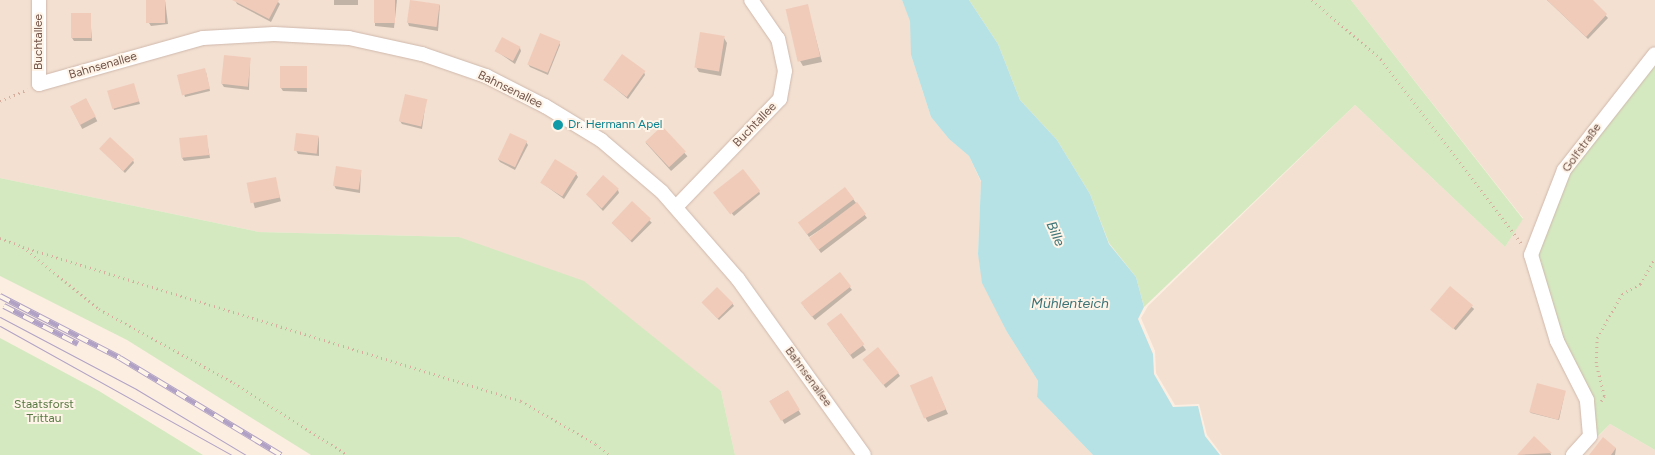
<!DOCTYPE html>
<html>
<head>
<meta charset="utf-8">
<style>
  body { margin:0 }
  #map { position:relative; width:1655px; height:455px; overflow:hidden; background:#fcefe2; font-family:Figtree,sans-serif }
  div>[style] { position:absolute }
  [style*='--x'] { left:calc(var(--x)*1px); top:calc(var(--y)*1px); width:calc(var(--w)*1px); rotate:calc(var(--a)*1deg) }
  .residential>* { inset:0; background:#f3e0d1 }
  .green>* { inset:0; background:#d5e9c1 }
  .water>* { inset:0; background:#b7e2e5 }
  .shadow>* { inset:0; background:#0003; transform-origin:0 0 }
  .building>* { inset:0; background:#f1cbba; transform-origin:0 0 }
  .path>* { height:2.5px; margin-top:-1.25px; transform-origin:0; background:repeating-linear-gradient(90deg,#d5ae9e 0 1px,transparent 0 5px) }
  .roads { filter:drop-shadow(0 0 1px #cfb8ac) drop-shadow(0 0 1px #cfb8ac) }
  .minor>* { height:14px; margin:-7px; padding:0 7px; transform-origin:7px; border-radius:7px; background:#fff }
  .tram>* { height:1px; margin:-0.5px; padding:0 0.5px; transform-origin:0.5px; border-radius:0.5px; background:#b1a2c5 }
  .rail>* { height:5.5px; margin-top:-2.75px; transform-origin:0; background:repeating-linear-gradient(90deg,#fff4e8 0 11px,#b1a2c5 0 22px); box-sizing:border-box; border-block:1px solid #b1a2c5 }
  .dots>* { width:14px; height:14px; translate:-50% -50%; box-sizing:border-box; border:2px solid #fff4e8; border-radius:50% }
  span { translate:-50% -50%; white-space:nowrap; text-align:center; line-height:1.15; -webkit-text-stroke:4px #fff4e8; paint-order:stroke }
  .street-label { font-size:12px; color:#735449 }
  .culture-label { font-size:12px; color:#0d838f }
  .left { translate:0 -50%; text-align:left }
  .park-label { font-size:12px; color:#577842 }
  .water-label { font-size:14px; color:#3d7478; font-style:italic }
</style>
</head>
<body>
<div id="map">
  <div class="residential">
    <div style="clip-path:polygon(0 0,902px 0,911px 21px,911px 55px,931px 117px,949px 139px,969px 156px,981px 182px,978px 254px,1007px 332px,1038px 381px,1037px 397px,1093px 455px,735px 455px,721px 391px,459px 237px,259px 232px,0 178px)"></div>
    <div style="clip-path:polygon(1351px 0,1655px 0,1655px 76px,1552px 345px,1579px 401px,1586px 433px,1567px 455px,1222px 455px,1207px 435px,1199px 404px,1175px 405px,1156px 373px,1155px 351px,1141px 318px,1148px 306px,1355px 105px,1505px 247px,1523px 218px)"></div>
    <div style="clip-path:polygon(1610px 424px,1655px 450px,1655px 455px,1581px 455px)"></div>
  </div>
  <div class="green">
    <div style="clip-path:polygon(969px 0,1351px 0,1523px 219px,1505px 247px,1355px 105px,1144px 307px,1136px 277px,1109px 243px,1090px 194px,1057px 140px,1020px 100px,998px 44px)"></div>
    <div style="clip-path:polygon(1655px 64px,1655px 450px,1610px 424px,1595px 439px,1537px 254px,1571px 172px)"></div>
    <div style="clip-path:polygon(0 178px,259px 232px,459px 237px,584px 281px,721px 391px,735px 455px,311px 455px,127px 340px,0 276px)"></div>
    <div style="clip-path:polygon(0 338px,99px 391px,203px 455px,0 455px)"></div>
  </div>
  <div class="water">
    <div style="clip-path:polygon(902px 0,969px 0,998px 44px,1020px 100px,1057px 140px,1090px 194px,1109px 244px,1136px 277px,1144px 307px,1138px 319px,1153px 354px,1154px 374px,1173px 407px,1198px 406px,1205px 436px,1220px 455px,1093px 455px,1037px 397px,1038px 381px,1007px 332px,982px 283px,978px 254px,981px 181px,969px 156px,949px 139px,931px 117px,911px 55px,910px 21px)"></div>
  </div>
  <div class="shadow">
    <div style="clip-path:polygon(165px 0,168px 24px,151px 26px,149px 23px)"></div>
    <div style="clip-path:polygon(235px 0,276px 0,280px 4px,271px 22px,237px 4px)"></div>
    <div style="left:334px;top:0;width:24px;height:5px"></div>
    <div style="clip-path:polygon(375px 0,397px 0,394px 28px,375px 26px)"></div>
    <div style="clip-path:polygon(1547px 0,1591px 0,1608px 18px,1588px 39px)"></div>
    <div style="clip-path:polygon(440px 5px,438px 31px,409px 26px,408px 23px)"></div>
    <div style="clip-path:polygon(807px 5px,822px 62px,803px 66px,800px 61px)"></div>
    <div style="clip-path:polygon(90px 14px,92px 41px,74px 41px,72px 38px)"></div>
    <div style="clip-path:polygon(724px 38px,727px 43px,721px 76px,699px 72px,696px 67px)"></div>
    <div style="clip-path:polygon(559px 42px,560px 45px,548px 75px,530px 67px,528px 64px)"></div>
    <div style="clip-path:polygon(520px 48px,521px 51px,515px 64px,496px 51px)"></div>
    <div style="clip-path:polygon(250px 60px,249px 90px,224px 87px,222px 84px)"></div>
    <div style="clip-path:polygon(306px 68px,307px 92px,283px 91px,281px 88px)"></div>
    <div style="clip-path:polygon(206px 72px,210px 91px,185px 97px,178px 75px)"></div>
    <div style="clip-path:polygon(644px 72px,645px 75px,628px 99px,605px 80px)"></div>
    <div style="clip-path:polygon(133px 84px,140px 104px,114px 110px,113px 107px)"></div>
    <div style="left:86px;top:99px;width:25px;height:17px;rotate:63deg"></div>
    <div style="clip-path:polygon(426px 100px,422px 129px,402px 124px,400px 121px)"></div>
    <div style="left:662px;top:128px;width:38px;height:22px;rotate:48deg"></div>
    <div style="clip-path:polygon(206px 136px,210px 158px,184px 161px,182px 158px)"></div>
    <div style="clip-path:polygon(319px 137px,319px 156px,298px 154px,296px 150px)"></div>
    <div style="clip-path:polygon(526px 142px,528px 145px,515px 170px,500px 162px,498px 159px)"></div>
    <div style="clip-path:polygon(101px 149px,133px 160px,134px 163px,125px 173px)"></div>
    <div style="clip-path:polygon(361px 171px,360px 193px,336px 189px,334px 185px)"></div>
    <div style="clip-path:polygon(576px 174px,578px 177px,564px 199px,542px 183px)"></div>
    <div style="left:275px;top:179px;width:23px;height:27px;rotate:75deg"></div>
    <div style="clip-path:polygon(845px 188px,867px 218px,821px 253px,813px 242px,838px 218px,809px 237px,801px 225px)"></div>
    <div style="clip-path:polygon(618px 190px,619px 193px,603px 211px,587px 194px)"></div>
    <div style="clip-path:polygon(759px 191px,760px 194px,734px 216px,718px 196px)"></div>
    <div style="left:632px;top:203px;width:28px;height:28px;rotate:45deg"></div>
    <div style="clip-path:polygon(840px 274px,852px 290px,815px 320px,804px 307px)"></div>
    <div style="left:1450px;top:288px;width:32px;height:28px;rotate:41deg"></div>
    <div style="clip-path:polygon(732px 303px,734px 306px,719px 320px,705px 305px)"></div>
    <div style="clip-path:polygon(841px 314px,866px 350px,853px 359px,831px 329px)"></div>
    <div style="clip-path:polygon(866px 363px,898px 373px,900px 376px,886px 388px)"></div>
    <div style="clip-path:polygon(934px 383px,948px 414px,928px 422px,925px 417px)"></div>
    <div style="left:787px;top:391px;width:27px;height:19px;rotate:59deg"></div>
    <div style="clip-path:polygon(1565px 392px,1559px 420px,1531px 413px,1530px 412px)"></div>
    <div style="clip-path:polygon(1534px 438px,1551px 454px,1551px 455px,1518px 455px)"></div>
    <div style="clip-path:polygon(1616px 448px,1615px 455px,1591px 455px)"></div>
  </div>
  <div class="building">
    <div style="left:146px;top:0;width:19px;height:23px"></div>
    <div style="clip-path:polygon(232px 0,279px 0,269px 19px)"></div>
    <div style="left:374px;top:0;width:21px;height:23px"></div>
    <div style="left:410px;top:0;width:30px;height:23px;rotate:8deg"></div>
    <div style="clip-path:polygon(1547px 0,1593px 0,1607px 14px,1586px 37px)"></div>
    <div style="left:808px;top:4px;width:54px;height:23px;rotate:77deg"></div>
    <div style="left:71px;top:13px;width:20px;height:25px"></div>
    <div style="left:700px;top:32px;width:25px;height:36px;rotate:9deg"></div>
    <div style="left:540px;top:33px;width:22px;height:34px;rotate:22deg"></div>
    <div style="left:502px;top:37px;width:21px;height:16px;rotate:28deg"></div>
    <div style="left:622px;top:54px;width:29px;height:32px;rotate:36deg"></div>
    <div style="left:224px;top:55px;width:27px;height:29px;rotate:6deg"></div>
    <div style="left:280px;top:66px;width:27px;height:22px"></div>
    <div style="left:205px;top:68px;width:21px;height:29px;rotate:76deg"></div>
    <div style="left:134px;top:83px;width:19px;height:28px;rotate:74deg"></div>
    <div style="left:405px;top:94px;width:23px;height:28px;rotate:13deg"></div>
    <div style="left:86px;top:98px;width:21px;height:18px;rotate:62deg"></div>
    <div style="left:662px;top:126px;width:35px;height:23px;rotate:47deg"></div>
    <div style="left:296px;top:133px;width:23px;height:18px;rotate:7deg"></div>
    <div style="left:510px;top:133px;width:19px;height:29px;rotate:25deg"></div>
    <div style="left:207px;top:135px;width:20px;height:28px;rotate:84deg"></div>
    <div style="left:110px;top:137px;width:33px;height:16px;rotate:43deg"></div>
    <div style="left:555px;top:159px;width:26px;height:28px;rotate:32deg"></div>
    <div style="left:336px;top:166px;width:26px;height:20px;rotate:9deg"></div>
    <div style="left:743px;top:169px;width:28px;height:38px;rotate:52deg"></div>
    <div style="left:603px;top:175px;width:21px;height:26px;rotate:41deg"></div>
    <div style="left:276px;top:177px;width:21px;height:30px;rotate:79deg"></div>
    <div style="left:845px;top:187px;width:15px;height:59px;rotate:53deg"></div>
    <div style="left:632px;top:201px;width:26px;height:30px;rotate:43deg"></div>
    <div style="left:857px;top:202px;width:15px;height:60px;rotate:53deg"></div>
    <div style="left:840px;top:272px;width:18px;height:50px;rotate:52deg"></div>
    <div style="left:1450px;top:286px;width:30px;height:31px;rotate:40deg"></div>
    <div style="left:717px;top:287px;width:23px;height:22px;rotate:45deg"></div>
    <div style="left:841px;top:313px;width:39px;height:18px;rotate:53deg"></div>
    <div style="left:878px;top:347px;width:33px;height:20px;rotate:51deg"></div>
    <div style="left:932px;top:376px;width:36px;height:24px;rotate:67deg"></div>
    <div style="left:1537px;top:383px;width:30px;height:30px;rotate:15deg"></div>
    <div style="left:788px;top:390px;width:23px;height:22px;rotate:59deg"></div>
    <div style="clip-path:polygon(1534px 436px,1552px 453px,1517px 455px)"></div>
    <div style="clip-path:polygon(1603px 437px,1616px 448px,1611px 455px,1589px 455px)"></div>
  </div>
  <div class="path">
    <div style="--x:1312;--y:0;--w:91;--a:40.5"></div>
    <div style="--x:1381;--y:59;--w:233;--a:52.7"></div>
    <div style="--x:0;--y:101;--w:30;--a:-23"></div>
    <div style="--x:0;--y:238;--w:25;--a:21"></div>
    <div style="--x:23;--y:247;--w:98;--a:39.2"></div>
    <div style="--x:99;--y:309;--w:154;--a:28.7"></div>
    <div style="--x:234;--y:383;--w:135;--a:32.3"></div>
    <div style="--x:23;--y:247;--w:521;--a:17.18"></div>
    <div style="--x:521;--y:401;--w:86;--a:29.8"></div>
    <div style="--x:596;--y:444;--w:17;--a:40"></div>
    <div style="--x:1601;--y:401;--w:6;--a:-59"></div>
    <div style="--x:1604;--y:396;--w:34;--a:-104"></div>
    <div style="--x:1596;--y:363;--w:25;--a:-88"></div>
    <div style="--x:1597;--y:338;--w:51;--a:-60.4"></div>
    <div style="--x:1622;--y:294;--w:21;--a:-29"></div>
    <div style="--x:1640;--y:284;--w:30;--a:-60"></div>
  </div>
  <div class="roads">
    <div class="minor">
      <div style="--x:39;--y:0;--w:84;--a:90"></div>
      <div style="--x:39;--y:84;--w:170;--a:-15.7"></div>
      <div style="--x:203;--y:38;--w:71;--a:-3.2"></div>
      <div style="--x:274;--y:34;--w:75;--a:3.1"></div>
      <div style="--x:349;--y:38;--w:75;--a:12.4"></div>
      <div style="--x:422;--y:54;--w:68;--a:19"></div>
      <div style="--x:486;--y:76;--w:66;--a:27"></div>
      <div style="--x:545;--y:106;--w:66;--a:31.3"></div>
      <div style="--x:601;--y:140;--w:80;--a:40.4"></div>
      <div style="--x:662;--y:192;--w:116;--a:48.9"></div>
      <div style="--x:738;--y:279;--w:216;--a:54.4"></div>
      <div style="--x:676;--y:207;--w:150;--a:-46.1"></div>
      <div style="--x:780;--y:99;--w:28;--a:-80"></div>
      <div style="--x:785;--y:71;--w:33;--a:-102"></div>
      <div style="--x:778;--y:39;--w:47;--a:-124.7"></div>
      <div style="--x:1573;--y:455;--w:25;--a:-48"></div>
      <div style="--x:1590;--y:436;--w:36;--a:-95"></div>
      <div style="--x:1587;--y:400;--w:66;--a:-117"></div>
      <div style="--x:1557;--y:341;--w:90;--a:-106.8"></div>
      <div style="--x:1531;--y:255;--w:91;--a:-68.8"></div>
      <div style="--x:1564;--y:170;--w:147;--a:-51.9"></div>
    </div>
  </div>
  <div class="tram">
    <div style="--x:0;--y:317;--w:154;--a:27.9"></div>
    <div style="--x:136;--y:389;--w:128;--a:31"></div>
    <div style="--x:0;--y:326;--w:265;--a:29.1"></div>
  </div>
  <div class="rail">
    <div style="--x:0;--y:296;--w:135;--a:27.3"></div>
    <div style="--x:120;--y:358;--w:188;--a:31.1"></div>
    <div style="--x:4;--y:306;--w:83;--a:27.2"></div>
  </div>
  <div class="dots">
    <div style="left:558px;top:125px;background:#0f9aa8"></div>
  </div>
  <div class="street-label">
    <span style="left:39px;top:42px;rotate:-90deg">Buchtallee</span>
    <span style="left:103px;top:66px;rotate:-16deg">Bahnsenallee</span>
    <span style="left:510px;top:90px;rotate:26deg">Bahnsenallee</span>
    <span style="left:755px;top:125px;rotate:-46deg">Buchtallee</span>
    <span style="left:1582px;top:148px;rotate:-54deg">Golfstraße</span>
    <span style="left:808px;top:377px;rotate:54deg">Bahnsenallee</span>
  </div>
  <div class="culture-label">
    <span class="left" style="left:568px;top:125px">Dr. Hermann Apel</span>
  </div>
  <div class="park-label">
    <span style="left:44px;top:412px">Staatsforst<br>Trittau</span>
  </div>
  <div class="water-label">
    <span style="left:1055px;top:234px;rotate:67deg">Bille</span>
    <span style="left:1070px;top:304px">Mühlenteich</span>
  </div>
</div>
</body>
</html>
